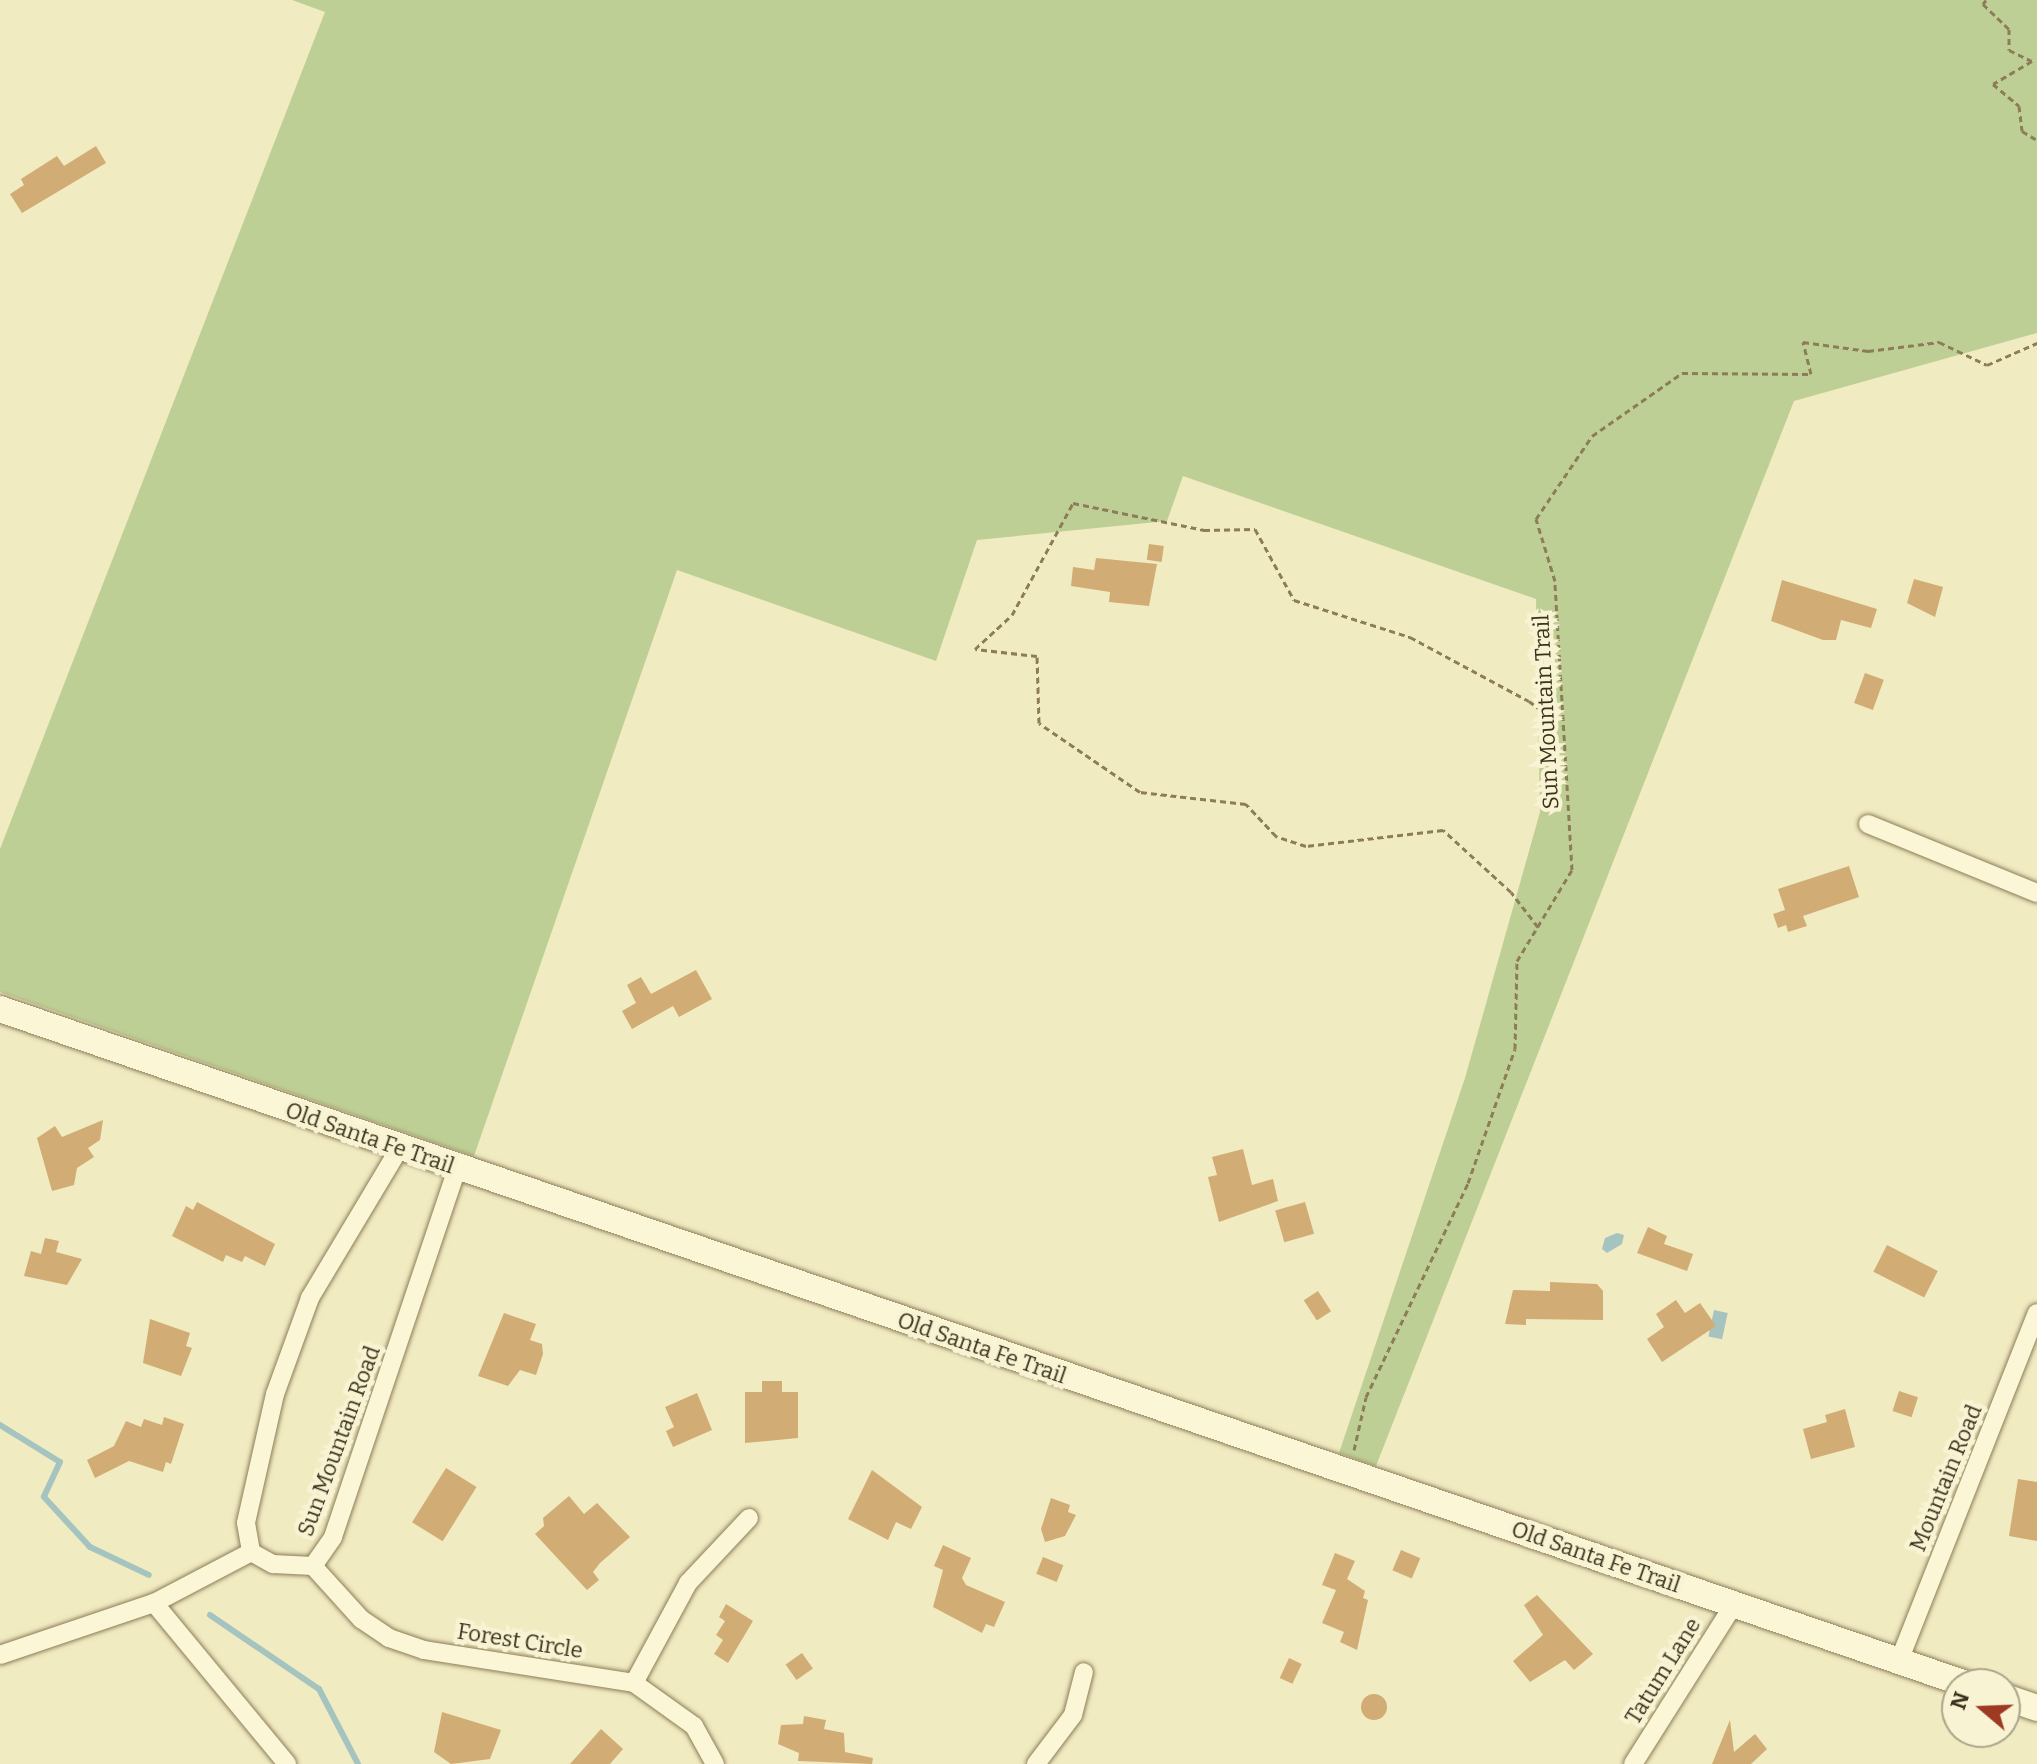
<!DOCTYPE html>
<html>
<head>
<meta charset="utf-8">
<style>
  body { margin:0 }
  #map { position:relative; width:2037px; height:1764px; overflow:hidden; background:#f1ebc2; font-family:Bitter,serif }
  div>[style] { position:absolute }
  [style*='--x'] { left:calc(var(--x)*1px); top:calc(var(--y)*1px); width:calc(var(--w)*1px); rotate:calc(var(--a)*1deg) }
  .green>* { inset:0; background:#becf95 }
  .water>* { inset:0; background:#a5c3bf; transform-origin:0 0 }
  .stream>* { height:6px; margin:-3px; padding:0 3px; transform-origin:3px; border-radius:3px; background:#a5c3bf }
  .building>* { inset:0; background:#d1ac75; transform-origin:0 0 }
  .round { border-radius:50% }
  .path>* { height:3px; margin-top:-1.5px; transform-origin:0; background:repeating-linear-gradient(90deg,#8c7d58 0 6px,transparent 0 10px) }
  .roads { filter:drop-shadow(0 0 2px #8c7d58) drop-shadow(0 0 2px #8c7d58) }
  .street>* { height:18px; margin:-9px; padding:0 9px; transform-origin:9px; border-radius:9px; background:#fbf6d6 }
  .secondary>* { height:26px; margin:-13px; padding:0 13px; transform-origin:13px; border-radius:13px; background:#fbf6d6 }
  span { translate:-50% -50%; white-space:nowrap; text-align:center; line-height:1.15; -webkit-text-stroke:8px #f8f3d2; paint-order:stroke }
  .street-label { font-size:22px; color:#3b311d }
  .north { position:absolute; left:1941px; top:1668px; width:80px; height:80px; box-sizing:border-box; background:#f8f3d2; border:2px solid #aca58a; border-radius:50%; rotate:289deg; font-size:22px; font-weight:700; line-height:32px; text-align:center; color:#3b311d }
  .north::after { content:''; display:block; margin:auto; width:28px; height:36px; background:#9e3924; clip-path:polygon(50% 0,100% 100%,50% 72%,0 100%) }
</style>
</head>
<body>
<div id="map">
  <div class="green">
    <div style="clip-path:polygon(292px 0,2037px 0,2037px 333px,1794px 401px,1376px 1466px,1339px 1453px,1465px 1078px,1540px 812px,1536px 599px,1183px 476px,1167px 521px,977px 540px,936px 661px,677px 570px,474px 1156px,0 992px,0 849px,325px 12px)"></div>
  </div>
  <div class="water">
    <div style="clip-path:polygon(1617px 1233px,1624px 1235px,1622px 1244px,1607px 1253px,1602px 1249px,1605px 1238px)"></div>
    <div style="left:1714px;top:1310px;width:14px;height:27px;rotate:12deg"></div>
  </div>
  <div class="stream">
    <div style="--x:0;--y:1425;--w:70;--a:31.7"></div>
    <div style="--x:60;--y:1462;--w:38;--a:115"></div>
    <div style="--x:44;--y:1497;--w:68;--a:47.4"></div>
    <div style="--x:90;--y:1547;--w:65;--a:25.4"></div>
    <div style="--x:210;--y:1615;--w:132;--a:34.2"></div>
    <div style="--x:319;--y:1689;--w:85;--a:62.5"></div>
  </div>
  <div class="building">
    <div style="clip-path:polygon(96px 146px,106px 163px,22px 213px,10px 194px,24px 185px,21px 179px,57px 156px,64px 166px)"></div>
    <div style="left:1149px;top:544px;width:15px;height:16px;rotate:8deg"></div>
    <div style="clip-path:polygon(1096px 558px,1157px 564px,1149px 606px,1109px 602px,1110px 592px,1071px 586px,1073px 567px,1094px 570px)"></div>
    <div style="clip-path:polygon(1914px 579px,1943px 587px,1935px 617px,1907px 603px)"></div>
    <div style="clip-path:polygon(1782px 580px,1877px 609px,1871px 628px,1841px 620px,1836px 640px,1823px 640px,1771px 621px)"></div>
    <div style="left:1865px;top:673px;width:20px;height:32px;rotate:20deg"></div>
    <div style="clip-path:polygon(1849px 866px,1859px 897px,1803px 916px,1807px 926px,1788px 932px,1786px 925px,1778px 928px,1773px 914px,1785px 910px,1778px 889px)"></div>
    <div style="clip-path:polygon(696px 970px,712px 999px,679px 1017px,673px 1006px,632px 1029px,622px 1011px,636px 1003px,627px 985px,641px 977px,651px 994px)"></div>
    <div style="clip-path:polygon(103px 1120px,100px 1140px,88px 1148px,94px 1157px,77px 1168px,74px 1185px,52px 1191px,37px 1138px,55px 1126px,62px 1137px)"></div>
    <div style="clip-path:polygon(1243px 1149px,1252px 1185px,1273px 1179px,1278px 1201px,1219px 1222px,1208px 1177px,1217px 1175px,1212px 1157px)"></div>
    <div style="clip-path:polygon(197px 1202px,275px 1244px,265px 1266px,245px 1256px,242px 1262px,226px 1255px,223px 1262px,172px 1236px,186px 1206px,193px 1210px)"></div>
    <div style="left:1305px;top:1202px;width:33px;height:31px;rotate:74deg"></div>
    <div style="clip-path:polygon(1648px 1227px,1667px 1236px,1664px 1244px,1693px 1254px,1687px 1271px,1637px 1253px)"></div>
    <div style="clip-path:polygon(45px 1238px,59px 1241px,56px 1252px,82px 1259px,67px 1285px,24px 1276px,31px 1251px,41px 1254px)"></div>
    <div style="left:1887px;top:1245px;width:57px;height:30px;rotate:27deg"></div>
    <div style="clip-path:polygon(1550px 1282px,1597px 1284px,1603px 1291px,1603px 1320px,1526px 1319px,1526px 1325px,1505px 1324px,1513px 1290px,1550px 1291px)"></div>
    <div style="left:1318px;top:1291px;width:24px;height:17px;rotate:57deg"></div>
    <div style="clip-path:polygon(1676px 1300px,1685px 1313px,1700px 1303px,1716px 1326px,1662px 1362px,1647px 1339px,1664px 1327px,1656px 1314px)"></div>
    <div style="clip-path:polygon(504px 1313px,536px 1324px,530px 1340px,542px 1344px,543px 1354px,536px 1375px,520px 1370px,508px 1386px,478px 1376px)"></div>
    <div style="clip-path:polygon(150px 1319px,190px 1333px,186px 1346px,192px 1348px,181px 1376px,143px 1363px)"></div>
    <div style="clip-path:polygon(762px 1381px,782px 1381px,782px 1392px,798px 1392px,798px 1438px,745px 1443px,745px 1392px,762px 1392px)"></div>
    <div style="left:1899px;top:1391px;width:20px;height:21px;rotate:18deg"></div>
    <div style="clip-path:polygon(697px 1393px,712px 1430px,673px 1447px,666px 1431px,674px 1427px,665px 1407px)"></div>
    <div style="clip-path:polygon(1845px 1409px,1855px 1447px,1811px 1459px,1803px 1429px,1827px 1422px,1825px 1415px)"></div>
    <div style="clip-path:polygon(164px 1417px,184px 1424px,171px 1464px,166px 1462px,163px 1472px,129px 1461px,95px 1478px,87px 1460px,114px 1446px,126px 1421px,141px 1427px,144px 1419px,162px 1425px)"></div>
    <div style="left:446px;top:1468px;width:36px;height:64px;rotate:32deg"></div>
    <div style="clip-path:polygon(872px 1470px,922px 1507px,911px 1529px,896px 1522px,888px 1540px,848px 1519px)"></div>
    <div style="clip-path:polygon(2018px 1479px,2037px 1482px,2037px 1541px,2009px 1536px)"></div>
    <div style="clip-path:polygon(569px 1496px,584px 1514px,597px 1503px,630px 1537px,600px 1563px,593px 1572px,599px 1580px,587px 1590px,535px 1534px,544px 1526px,543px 1518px)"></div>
    <div style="clip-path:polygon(1051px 1498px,1070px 1505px,1068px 1512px,1076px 1515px,1065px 1536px,1045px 1542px,1041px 1529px)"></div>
    <div style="clip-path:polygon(943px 1545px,971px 1558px,962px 1578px,966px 1585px,1005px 1602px,994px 1627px,986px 1624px,982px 1633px,933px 1607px,943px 1570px,934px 1566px)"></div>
    <div style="left:1401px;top:1550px;width:21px;height:22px;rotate:23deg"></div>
    <div style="clip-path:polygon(1335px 1553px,1355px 1561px,1347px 1579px,1365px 1591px,1363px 1598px,1368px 1600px,1357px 1650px,1340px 1642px,1344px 1632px,1322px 1623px,1336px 1590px,1322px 1585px)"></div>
    <div style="left:1043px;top:1557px;width:22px;height:18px;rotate:22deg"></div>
    <div style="clip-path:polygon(1537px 1595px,1593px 1654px,1574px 1670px,1565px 1660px,1530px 1682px,1513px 1661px,1543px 1635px,1524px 1605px)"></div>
    <div style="clip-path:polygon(726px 1604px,753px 1621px,728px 1663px,714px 1654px,723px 1640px,716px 1635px,725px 1621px,719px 1617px)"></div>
    <div style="left:802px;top:1653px;width:19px;height:20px;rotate:55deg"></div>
    <div style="left:1289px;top:1658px;width:14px;height:22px;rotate:25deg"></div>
    <div class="round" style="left:1361px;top:1694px;width:26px;height:26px"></div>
    <div style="clip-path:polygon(442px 1712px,501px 1730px,490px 1759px,451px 1764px,434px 1752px)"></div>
    <div style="clip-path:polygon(804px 1716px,826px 1720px,824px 1729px,844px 1733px,845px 1752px,873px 1758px,872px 1764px,798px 1761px,799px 1753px,778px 1744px,781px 1725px,803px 1724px)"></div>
    <div style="clip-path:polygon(1730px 1720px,1734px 1752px,1755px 1734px,1767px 1749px,1751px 1764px,1712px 1764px)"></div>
    <div style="clip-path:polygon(601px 1729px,623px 1749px,610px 1764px,570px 1764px)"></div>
  </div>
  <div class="path">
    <div style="--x:1986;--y:0;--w:5;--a:127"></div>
    <div style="--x:1983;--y:4;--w:36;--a:44"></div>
    <div style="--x:2009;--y:29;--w:21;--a:90"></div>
    <div style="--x:2009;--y:50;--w:25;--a:26"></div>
    <div style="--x:2032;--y:61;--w:45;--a:149.5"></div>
    <div style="--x:1993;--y:84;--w:34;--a:40"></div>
    <div style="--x:2019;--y:106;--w:25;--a:83"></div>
    <div style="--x:2022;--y:131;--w:17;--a:31"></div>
    <div style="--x:1538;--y:927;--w:44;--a:-127.6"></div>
    <div style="--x:1511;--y:892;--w:92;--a:-137.6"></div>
    <div style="--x:1443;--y:830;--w:138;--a:173.3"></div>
    <div style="--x:1306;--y:846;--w:32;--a:-162"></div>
    <div style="--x:1276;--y:836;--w:44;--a:-133.2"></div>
    <div style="--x:1246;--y:804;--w:107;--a:-173.5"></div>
    <div style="--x:1140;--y:792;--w:122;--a:-145.7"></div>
    <div style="--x:1039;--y:723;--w:67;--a:-91.7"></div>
    <div style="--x:1037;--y:656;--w:62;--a:-173.6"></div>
    <div style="--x:975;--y:649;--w:50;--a:-42.6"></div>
    <div style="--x:1012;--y:615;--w:128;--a:-61.4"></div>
    <div style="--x:1073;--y:503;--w:134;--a:11.6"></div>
    <div style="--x:1204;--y:530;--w:51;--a:-1.1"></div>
    <div style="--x:1255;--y:529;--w:81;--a:61.2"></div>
    <div style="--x:1294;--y:600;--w:122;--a:17.7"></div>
    <div style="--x:1410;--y:637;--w:135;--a:28.3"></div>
    <div style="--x:1529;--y:701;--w:40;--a:37"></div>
    <div style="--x:1354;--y:1450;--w:54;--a:-77.2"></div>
    <div style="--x:1366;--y:1397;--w:237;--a:-64.5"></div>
    <div style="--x:1468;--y:1183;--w:142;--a:-70.7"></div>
    <div style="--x:1515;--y:1049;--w:88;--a:-88.7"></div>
    <div style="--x:1517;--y:961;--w:106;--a:-58.9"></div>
    <div style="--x:1572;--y:870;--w:289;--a:-93.4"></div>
    <div style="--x:1555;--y:581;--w:65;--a:-107"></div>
    <div style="--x:1536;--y:519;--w:100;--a:-56"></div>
    <div style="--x:1592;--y:436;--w:110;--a:-35"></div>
    <div style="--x:1682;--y:373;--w:129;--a:0.4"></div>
    <div style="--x:1811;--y:374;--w:33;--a:-104"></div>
    <div style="--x:1803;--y:342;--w:66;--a:7.9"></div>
    <div style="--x:1868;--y:351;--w:72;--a:-7.2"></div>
    <div style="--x:1939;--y:342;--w:53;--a:25.6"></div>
    <div style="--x:1987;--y:365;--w:55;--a:-23.7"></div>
  </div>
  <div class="roads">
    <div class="street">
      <div style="--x:1868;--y:824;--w:183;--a:22.2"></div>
      <div style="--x:399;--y:1149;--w:174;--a:120.9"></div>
      <div style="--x:310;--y:1298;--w:102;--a:110"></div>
      <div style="--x:275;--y:1394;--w:132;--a:102.7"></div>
      <div style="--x:246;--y:1523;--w:29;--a:80"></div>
      <div style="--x:251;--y:1552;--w:25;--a:29"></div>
      <div style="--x:273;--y:1564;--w:40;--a:2.9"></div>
      <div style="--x:313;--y:1566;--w:35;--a:-55"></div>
      <div style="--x:333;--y:1537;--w:388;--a:-71.4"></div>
      <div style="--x:313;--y:1566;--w:72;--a:47.8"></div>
      <div style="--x:361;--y:1619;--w:34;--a:34"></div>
      <div style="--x:389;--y:1638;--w:37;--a:19"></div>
      <div style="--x:424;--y:1650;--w:213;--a:8.9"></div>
      <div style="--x:634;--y:1683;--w:74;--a:35.6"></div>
      <div style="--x:694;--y:1726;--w:43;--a:61.1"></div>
      <div style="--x:154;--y:1603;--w:209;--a:50.4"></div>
      <div style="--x:0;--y:1655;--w:163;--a:-18.7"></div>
      <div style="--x:154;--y:1603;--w:110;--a:-27.7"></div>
      <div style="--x:1899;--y:1661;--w:374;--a:-68.4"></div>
      <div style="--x:634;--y:1683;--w:114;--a:-61.6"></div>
      <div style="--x:688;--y:1583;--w:89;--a:-46.8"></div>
      <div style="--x:1036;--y:1764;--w:61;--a:-52.9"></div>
      <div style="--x:1073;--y:1715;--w:44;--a:-75.7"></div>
      <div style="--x:1633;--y:1764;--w:189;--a:-57.7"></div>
    </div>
    <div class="secondary">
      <div style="--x:0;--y:1009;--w:2079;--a:18.95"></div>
      <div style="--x:2005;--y:1697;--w:34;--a:19"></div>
    </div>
  </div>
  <div class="street-label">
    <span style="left:1546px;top:712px;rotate:-93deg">Sun Mountain Trail</span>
    <span style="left:370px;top:1138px;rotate:19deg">Old Santa Fe Trail</span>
    <span style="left:982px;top:1348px;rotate:19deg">Old Santa Fe Trail</span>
    <span style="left:339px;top:1441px;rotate:-70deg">Sun Mountain Road</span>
    <span style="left:1946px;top:1478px;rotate:-68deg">Mountain Road</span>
    <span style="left:1596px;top:1557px;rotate:19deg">Old Santa Fe Trail</span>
    <span style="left:520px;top:1641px;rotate:9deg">Forest Circle</span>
    <span style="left:1663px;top:1671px;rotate:-58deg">Tatum Lane</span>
  </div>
  <div class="north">N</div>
</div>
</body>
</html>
